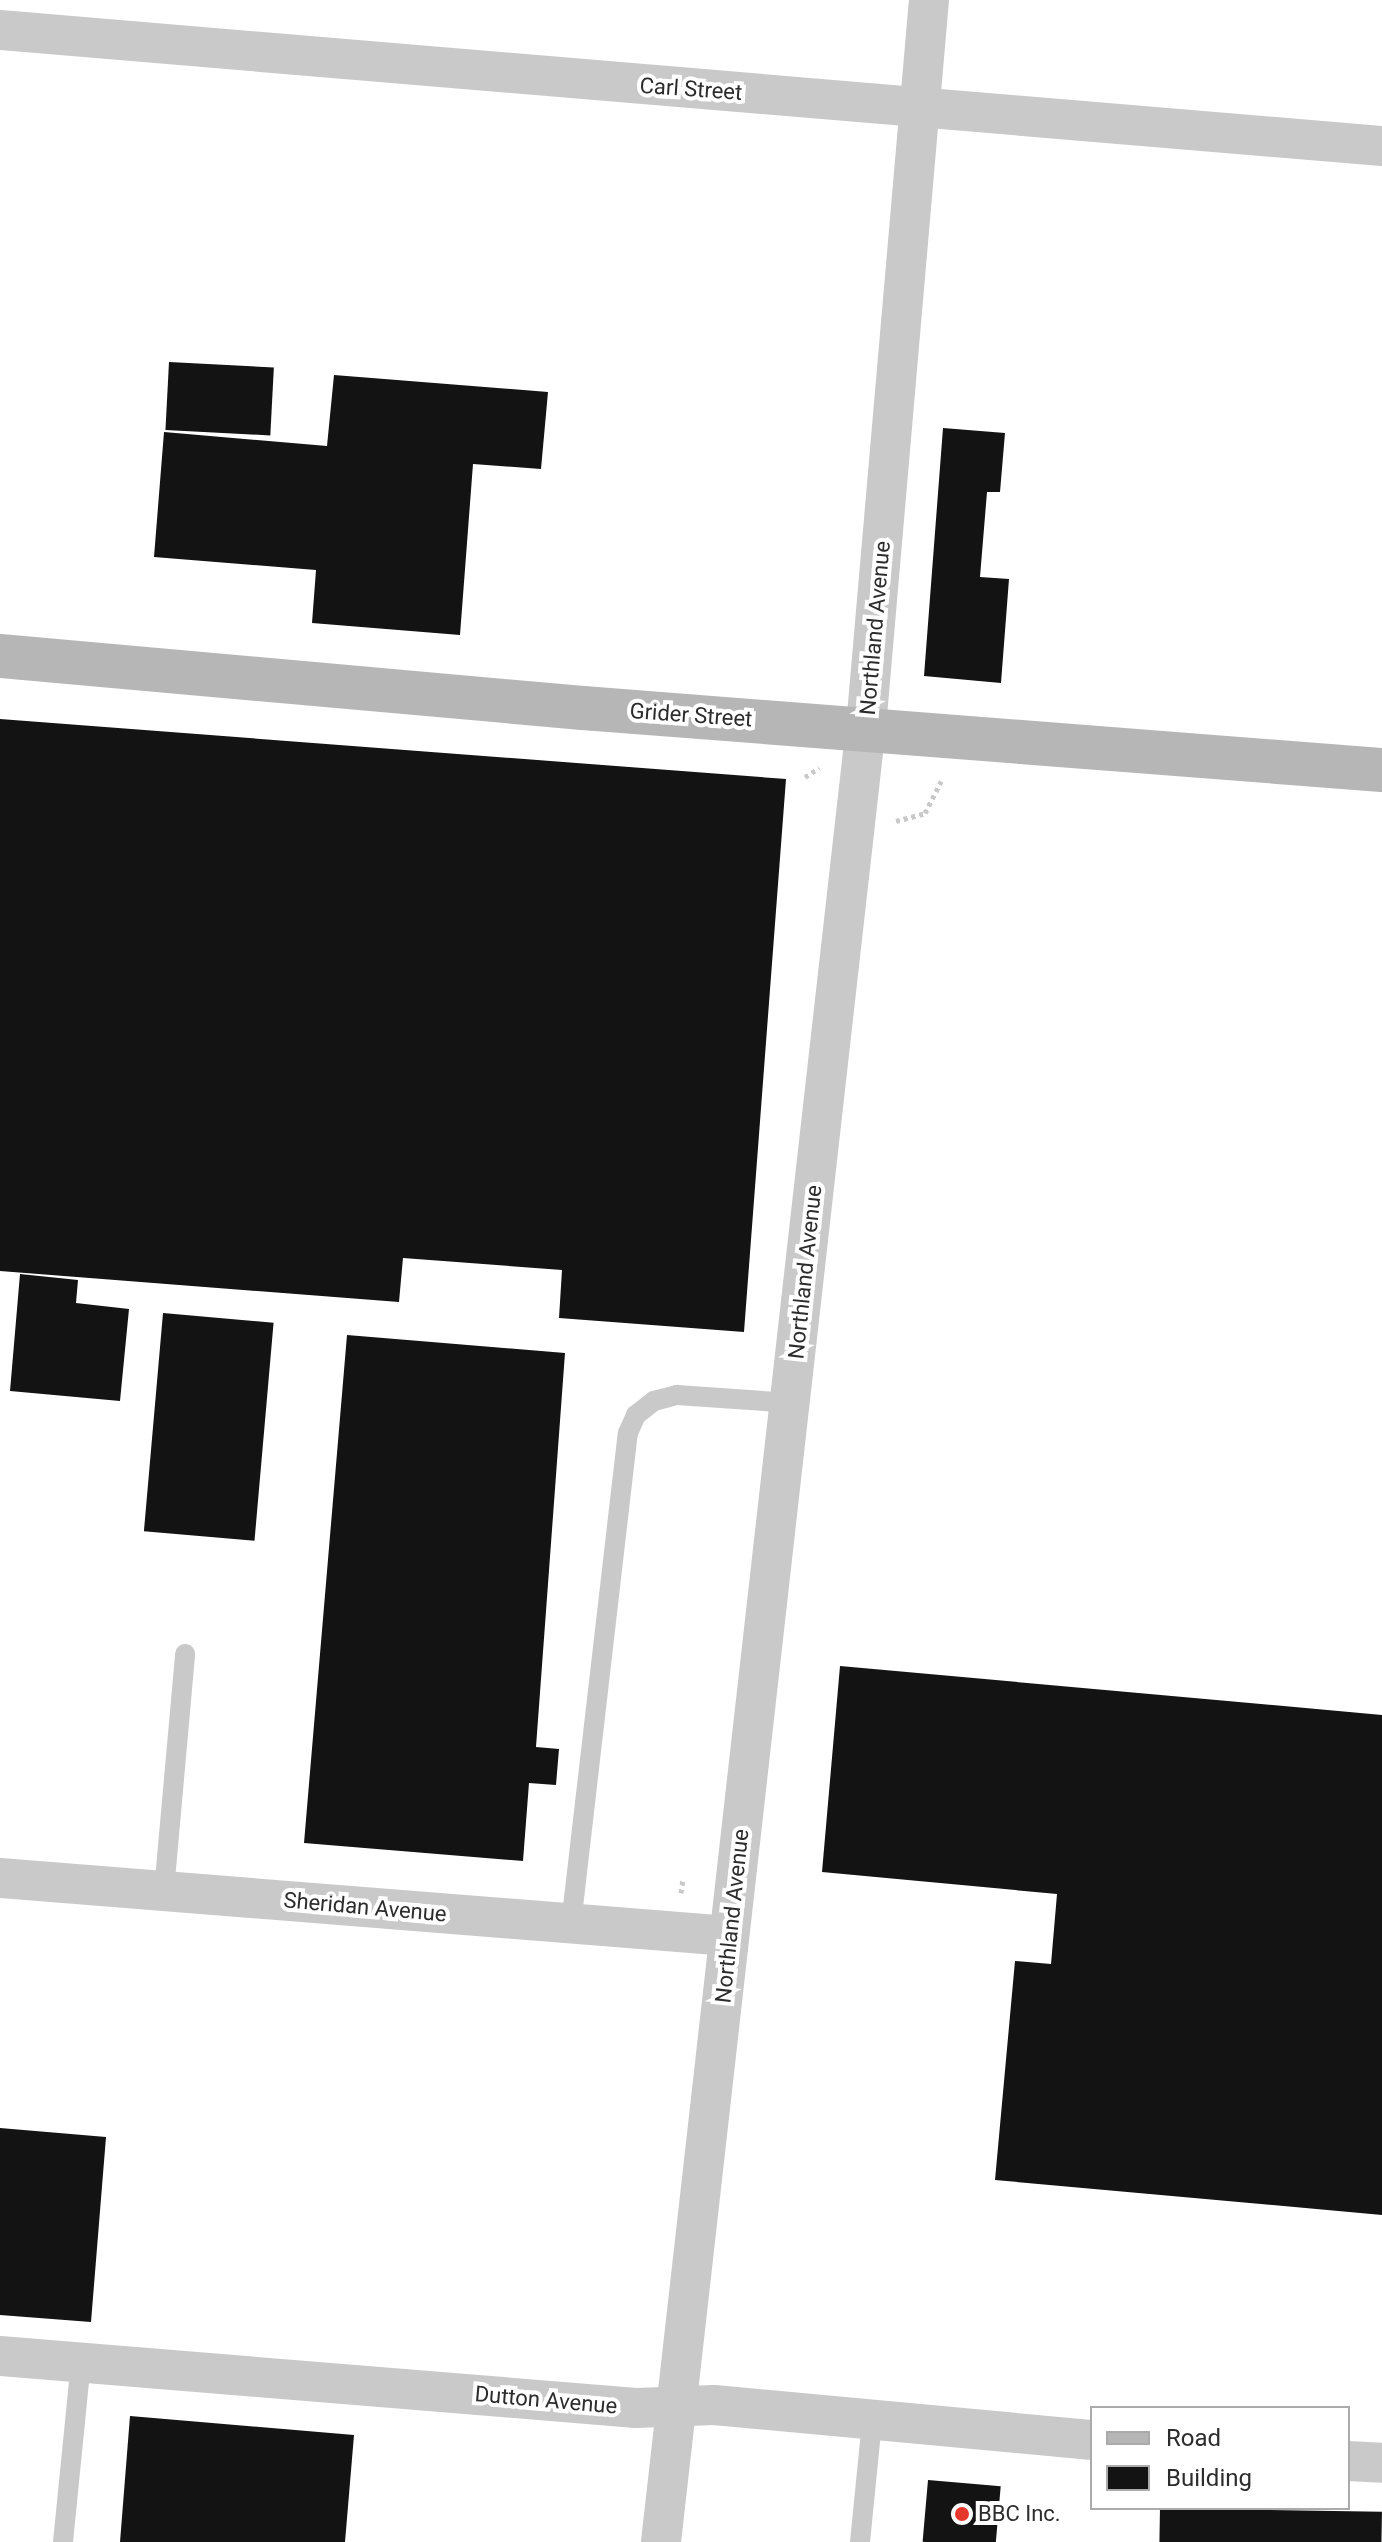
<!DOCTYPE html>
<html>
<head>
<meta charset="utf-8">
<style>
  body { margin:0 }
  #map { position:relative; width:1382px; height:2542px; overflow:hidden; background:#fff; font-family:Roboto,sans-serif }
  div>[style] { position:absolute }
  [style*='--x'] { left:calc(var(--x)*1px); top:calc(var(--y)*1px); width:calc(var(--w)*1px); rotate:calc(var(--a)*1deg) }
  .building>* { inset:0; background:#131313; transform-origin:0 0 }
  .path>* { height:5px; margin-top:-2.5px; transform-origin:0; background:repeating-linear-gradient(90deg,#c9c9c9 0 4px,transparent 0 8px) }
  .lane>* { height:20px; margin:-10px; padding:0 10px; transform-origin:10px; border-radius:10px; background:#c9c9c9 }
  .street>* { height:40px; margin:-20px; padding:0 20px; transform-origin:20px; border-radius:20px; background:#c9c9c9 }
  .secondary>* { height:44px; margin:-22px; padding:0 22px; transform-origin:22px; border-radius:22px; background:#b6b6b6 }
  .dots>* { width:22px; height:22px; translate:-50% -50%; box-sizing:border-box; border:4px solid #fff; border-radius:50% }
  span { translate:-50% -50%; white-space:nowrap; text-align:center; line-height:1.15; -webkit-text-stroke:8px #fff; paint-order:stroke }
  .street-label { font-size:22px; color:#2c2c2c }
  .poi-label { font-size:22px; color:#2c2c2c }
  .left { translate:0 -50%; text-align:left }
  .legend { position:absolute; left:1090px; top:2406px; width:260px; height:104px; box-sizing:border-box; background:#fff; border:2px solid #ababab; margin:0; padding:10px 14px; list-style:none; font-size:24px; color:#2c2c2c }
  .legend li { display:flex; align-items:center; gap:16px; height:40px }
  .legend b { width:40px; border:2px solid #ababab }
</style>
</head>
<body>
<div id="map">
  <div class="building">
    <div style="left:169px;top:362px;width:105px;height:68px;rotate:3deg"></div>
    <div style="clip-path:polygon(334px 375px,548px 392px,541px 469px,473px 464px,460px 635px,312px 623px,316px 570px,154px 557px,164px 432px,327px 446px)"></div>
    <div style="clip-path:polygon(943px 428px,1005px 433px,1000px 492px,987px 492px,980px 577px,1009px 579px,1001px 683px,924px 676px)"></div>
    <div style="clip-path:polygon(0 719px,786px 779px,744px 1332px,559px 1318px,562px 1270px,403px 1258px,399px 1302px,0 1271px)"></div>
    <div style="clip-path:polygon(20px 1274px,78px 1280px,76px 1303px,129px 1309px,120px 1401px,10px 1391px)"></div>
    <div style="left:163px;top:1313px;width:111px;height:219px;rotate:5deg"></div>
    <div style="clip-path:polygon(347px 1335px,565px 1353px,536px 1747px,559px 1749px,556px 1785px,529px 1783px,523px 1861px,304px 1843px)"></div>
    <div style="clip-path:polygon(840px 1666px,1382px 1715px,1382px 2215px,995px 2180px,1015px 1961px,1051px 1964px,1057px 1894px,822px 1872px)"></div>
    <div style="clip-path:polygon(0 2128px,106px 2137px,91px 2322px,0 2315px)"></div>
    <div style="clip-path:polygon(130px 2416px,354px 2435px,345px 2542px,120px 2542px)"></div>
    <div style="left:928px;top:2480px;width:73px;height:62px;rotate:5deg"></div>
    <div style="left:1160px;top:2508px;width:222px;height:34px;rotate:1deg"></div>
  </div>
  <div class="path">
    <div style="--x:805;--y:777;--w:17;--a:-33"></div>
    <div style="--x:896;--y:821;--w:30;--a:-15"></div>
    <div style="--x:925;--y:813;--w:36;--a:-63"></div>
    <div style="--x:681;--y:1893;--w:15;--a:-82"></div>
  </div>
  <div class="lane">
    <div style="--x:164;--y:1891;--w:238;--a:-84.9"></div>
    <div style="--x:571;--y:1924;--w:494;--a:-83.4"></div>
    <div style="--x:628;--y:1433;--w:20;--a:-66"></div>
    <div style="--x:636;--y:1415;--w:23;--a:-38"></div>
    <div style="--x:654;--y:1401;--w:24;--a:-15"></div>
    <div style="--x:677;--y:1395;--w:113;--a:4"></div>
    <div style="--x:63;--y:2542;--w:181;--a:-84.3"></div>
    <div style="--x:860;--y:2542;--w:121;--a:-84.3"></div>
  </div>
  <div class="street">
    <div style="--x:0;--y:30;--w:1387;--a:4.8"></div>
    <div style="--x:0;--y:1878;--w:731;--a:4.55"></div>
    <div style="--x:0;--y:2356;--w:638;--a:4.67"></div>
    <div style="--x:636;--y:2408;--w:78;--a:-2.2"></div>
    <div style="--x:714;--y:2405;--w:380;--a:5.3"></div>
    <div style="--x:1348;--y:2461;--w:34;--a:3"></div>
    <div style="--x:661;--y:2542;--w:1827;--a:-83.56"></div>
    <div style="--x:866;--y:727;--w:730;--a:-85.05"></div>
  </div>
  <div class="secondary">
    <div style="--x:0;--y:656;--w:585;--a:5.1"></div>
    <div style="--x:583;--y:708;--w:801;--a:4.44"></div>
  </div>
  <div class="dots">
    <div style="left:962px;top:2514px;background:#e5372b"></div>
  </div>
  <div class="street-label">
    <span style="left:691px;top:89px;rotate:4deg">Carl Street</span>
    <span style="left:875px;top:628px;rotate:-85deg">Northland Avenue</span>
    <span style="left:691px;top:715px;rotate:4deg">Grider Street</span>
    <span style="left:805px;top:1272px;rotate:-84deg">Northland Avenue</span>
    <span style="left:365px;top:1907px;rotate:5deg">Sheridan Avenue</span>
    <span style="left:732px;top:1916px;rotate:-84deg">Northland Avenue</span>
    <span style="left:546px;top:2400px;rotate:5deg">Dutton Avenue</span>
  </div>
  <div class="poi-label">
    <span class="left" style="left:978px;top:2514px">BBC Inc.</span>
  </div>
  <ul class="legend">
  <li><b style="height:10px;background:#b6b6b6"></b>Road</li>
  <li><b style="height:22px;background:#131313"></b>Building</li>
  </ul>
</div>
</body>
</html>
